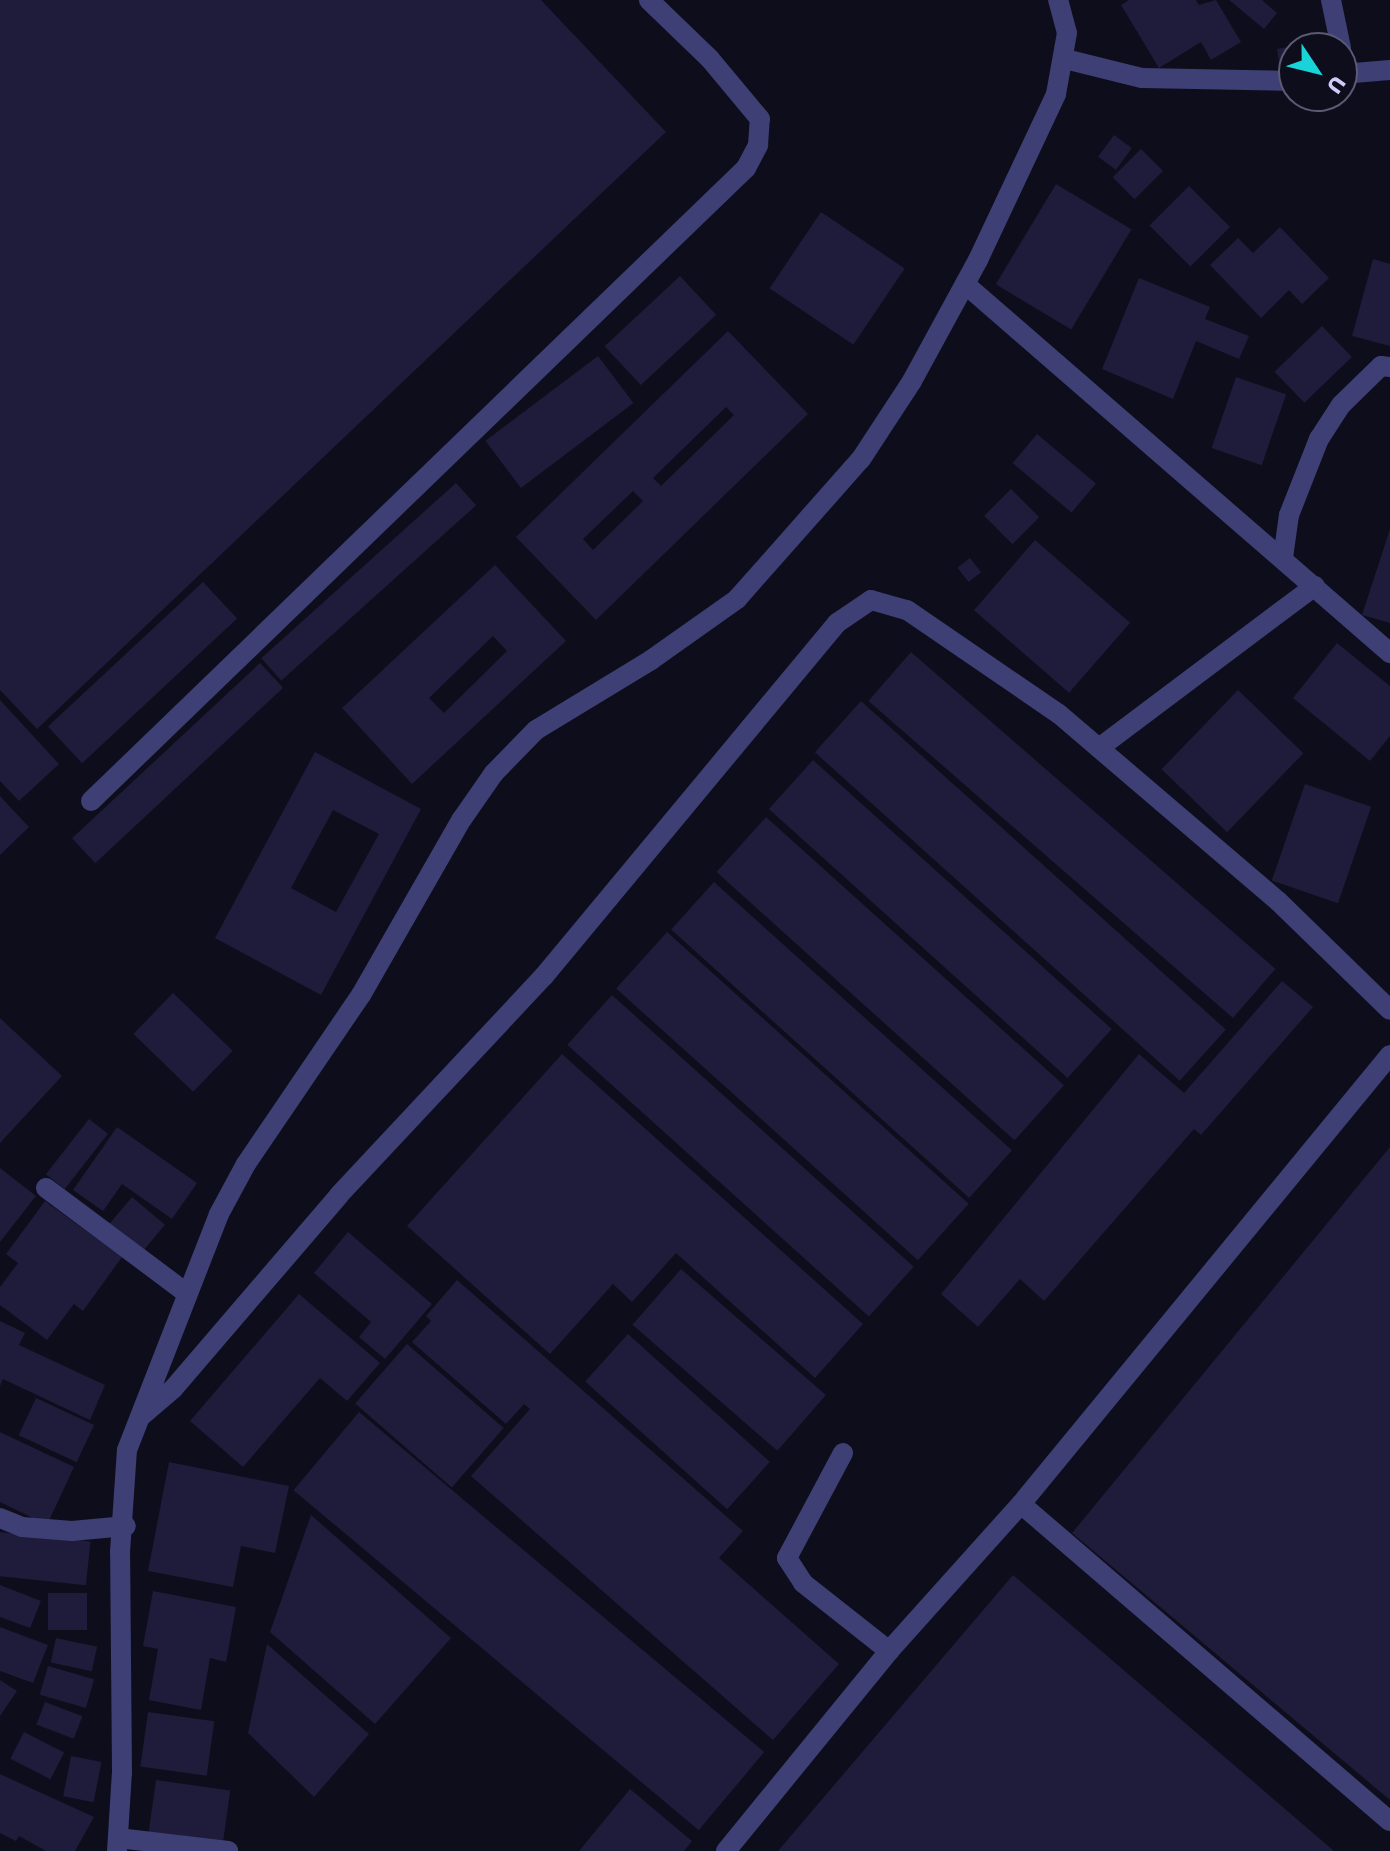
<!DOCTYPE html>
<html>
<head>
<meta charset="utf-8">
<style>
  body { margin:0 }
  #map { position:relative; width:1390px; height:1851px; overflow:hidden; background:#0e0d1b; font-family:"Work Sans",sans-serif }
  div>[style] { position:absolute }
  [style*='--x'] { left:calc(var(--x)*1px); top:calc(var(--y)*1px); width:calc(var(--w)*1px); rotate:calc(var(--a)*1deg) }
  .building>* { inset:0; background:#1f1b3a; transform-origin:0 0 }
  .minor>* { height:20px; margin:-10px; padding:0 10px; transform-origin:10px; border-radius:10px; background:#3d3f75 }
  span { translate:-50% -50%; white-space:nowrap; text-align:center; line-height:1.15; -webkit-text-stroke:6px #0e0d1b; paint-order:stroke }
  .north { position:absolute; left:1278px; top:32px; width:80px; height:80px; box-sizing:border-box; background:#0e0d1b; border:2px solid #5b5974; border-radius:50%; rotate:125deg; font-size:22px; font-weight:700; line-height:32px; text-align:center; color:#ceccf9 }
  .north::after { content:''; display:block; margin:auto; width:28px; height:36px; background:#18d4d9; clip-path:polygon(50% 0,100% 100%,50% 72%,0 100%) }
</style>
</head>
<body>
<div id="map">
  <div class="building">
    <div style="clip-path:polygon(0 0,541px 0,666px 132px,37px 729px,0 690px)"></div>
    <div style="clip-path:polygon(1129px 0,1196px 0,1199px 5px,1216px 0,1241px 42px,1211px 60px,1201px 42px,1159px 68px,1121px 5px)"></div>
    <div style="clip-path:polygon(1229px 0,1262px 0,1277px 13px,1264px 29px)"></div>
    <div style="clip-path:polygon(1294px 46px,1294px 73px,1281px 75px,1277px 49px)"></div>
    <div style="left:1114px;top:135px;width:22px;height:27px;rotate:36deg"></div>
    <div style="left:1141px;top:149px;width:31px;height:40px;rotate:45deg"></div>
    <div style="left:1056px;top:184px;width:88px;height:117px;rotate:31deg"></div>
    <div style="left:1189px;top:186px;width:58px;height:56px;rotate:45deg"></div>
    <div style="left:821px;top:212px;width:101px;height:92px;rotate:34deg"></div>
    <div style="clip-path:polygon(1280px 227px,1329px 278px,1302px 304px,1289px 290px,1261px 318px,1210px 265px,1238px 238px,1253px 253px)"></div>
    <div style="clip-path:polygon(1373px 259px,1390px 264px,1390px 346px,1352px 336px)"></div>
    <div style="left:680px;top:276px;width:53px;height:103px;rotate:47deg"></div>
    <div style="clip-path:polygon(1139px 278px,1210px 307px,1205px 319px,1249px 336px,1239px 359px,1196px 341px,1173px 399px,1102px 369px)"></div>
    <div style="left:1322px;top:326px;width:43px;height:66px;rotate:46deg"></div>
    <div style="clip-path:polygon(evenodd,728px 331px,808px 414px,596px 620px,516px 537px,728px 331px,726px 407px,734px 415px,661px 486px,653px 478px,726px 407px,728px 331px,633px 491px,643px 501px,593px 550px,583px 539px,633px 491px)"></div>
    <div style="left:598px;top:356px;width:59px;height:141px;rotate:53deg"></div>
    <div style="left:1236px;top:377px;width:53px;height:75px;rotate:19deg"></div>
    <div style="left:1037px;top:434px;width:77px;height:38px;rotate:40deg"></div>
    <div style="left:456px;top:483px;width:30px;height:262px;rotate:48deg"></div>
    <div style="left:1011px;top:489px;width:40px;height:38px;rotate:45deg"></div>
    <div style="clip-path:polygon(1390px 529px,1390px 623px,1362px 615px)"></div>
    <div style="left:1035px;top:540px;width:126px;height:93px;rotate:41deg"></div>
    <div style="left:970px;top:558px;width:18px;height:16px;rotate:52deg"></div>
    <div style="clip-path:polygon(evenodd,495px 565px,566px 641px,412px 784px,342px 708px,495px 565px,493px 636px,507px 651px,444px 713px,429px 698px,493px 636px)"></div>
    <div style="left:203px;top:582px;width:50px;height:212px;rotate:47deg"></div>
    <div style="clip-path:polygon(1337px 643px,1390px 686px,1390px 736px,1370px 761px,1293px 698px)"></div>
    <div style="left:911px;top:652px;width:483px;height:65px;rotate:41deg"></div>
    <div style="left:260px;top:663px;width:34px;height:257px;rotate:47deg"></div>
    <div style="left:1238px;top:690px;width:91px;height:110px;rotate:44deg"></div>
    <div style="clip-path:polygon(0 700px,59px 764px,19px 801px,0 781px)"></div>
    <div style="left:861px;top:701px;width:491px;height:69px;rotate:42deg"></div>
    <div style="clip-path:polygon(evenodd,315px 752px,421px 809px,321px 995px,215px 938px,315px 752px,333px 810px,379px 834px,336px 912px,291px 888px,333px 810px)"></div>
    <div style="left:813px;top:760px;width:402px;height:66px;rotate:42deg"></div>
    <div style="left:1305px;top:784px;width:70px;height:102px;rotate:19deg"></div>
    <div style="clip-path:polygon(0 796px,29px 827px,0 855px)"></div>
    <div style="left:766px;top:817px;width:401px;height:74px;rotate:42deg"></div>
    <div style="left:714px;top:882px;width:401px;height:64px;rotate:42deg"></div>
    <div style="left:667px;top:932px;width:406px;height:76px;rotate:42deg"></div>
    <div style="clip-path:polygon(1282px 981px,1313px 1007px,1201px 1135px,1194px 1129px,1044px 1301px,1020px 1279px,978px 1327px,941px 1294px,1139px 1054px,1184px 1093px)"></div>
    <div style="left:173px;top:993px;width:83px;height:57px;rotate:44deg"></div>
    <div style="left:612px;top:995px;width:406px;height:67px;rotate:42deg"></div>
    <div style="clip-path:polygon(0 1018px,62px 1076px,0 1143px)"></div>
    <div style="clip-path:polygon(562px 1054px,863px 1324px,815px 1378px,676px 1253px,632px 1302px,613px 1284px,550px 1354px,407px 1226px)"></div>
    <div style="left:89px;top:1119px;width:24px;height:70px;rotate:38deg"></div>
    <div style="clip-path:polygon(117px 1127px,197px 1183px,172px 1219px,122px 1184px,103px 1211px,73px 1190px)"></div>
    <div style="clip-path:polygon(1390px 1147px,1390px 1800px,1072px 1533px)"></div>
    <div style="clip-path:polygon(0 1168px,36px 1196px,0 1242px)"></div>
    <div style="left:132px;top:1197px;width:43px;height:35px;rotate:40deg"></div>
    <div style="clip-path:polygon(45px 1201px,122px 1257px,83px 1311px,74px 1304px,47px 1340px,0 1305px,0 1287px,18px 1263px,6px 1254px)"></div>
    <div style="clip-path:polygon(348px 1232px,432px 1304px,385px 1359px,359px 1337px,371px 1322px,314px 1273px)"></div>
    <div style="left:681px;top:1269px;width:192px;height:74px;rotate:41deg"></div>
    <div style="clip-path:polygon(457px 1280px,743px 1531px,719px 1558px,839px 1664px,773px 1740px,471px 1476px,530px 1409px,524px 1404px,506px 1424px,412px 1342px,431px 1321px,426px 1316px)"></div>
    <div style="clip-path:polygon(299px 1294px,380px 1363px,347px 1401px,320px 1378px,243px 1467px,190px 1421px)"></div>
    <div style="clip-path:polygon(0 1321px,25px 1333px,19px 1345px,105px 1385px,90px 1420px,3px 1379px,0 1386px)"></div>
    <div style="left:628px;top:1334px;width:191px;height:64px;rotate:42deg"></div>
    <div style="left:407px;top:1344px;width:128px;height:79px;rotate:41deg"></div>
    <div style="left:36px;top:1398px;width:64px;height:41px;rotate:25deg"></div>
    <div style="left:359px;top:1412px;width:529px;height:102px;rotate:40deg"></div>
    <div style="clip-path:polygon(0 1432px,74px 1467px,47px 1525px,0 1502px)"></div>
    <div style="clip-path:polygon(169px 1462px,289px 1486px,275px 1553px,241px 1546px,233px 1587px,148px 1571px)"></div>
    <div style="clip-path:polygon(311px 1515px,451px 1638px,375px 1724px,270px 1632px)"></div>
    <div style="left:0;top:1532px;width:91px;height:44px;rotate:6deg"></div>
    <div style="clip-path:polygon(1013px 1575px,1334px 1851px,778px 1851px)"></div>
    <div style="clip-path:polygon(0 1585px,41px 1601px,30px 1628px,0 1617px)"></div>
    <div style="clip-path:polygon(153px 1591px,236px 1607px,226px 1662px,210px 1658px,201px 1710px,149px 1700px,158px 1649px,143px 1646px)"></div>
    <div style="left:48px;top:1593px;width:39px;height:37px"></div>
    <div style="clip-path:polygon(0 1627px,48px 1645px,33px 1683px,0 1671px)"></div>
    <div style="left:56px;top:1638px;width:42px;height:25px;rotate:12deg"></div>
    <div style="clip-path:polygon(267px 1644px,369px 1734px,314px 1797px,248px 1733px)"></div>
    <div style="left:48px;top:1666px;width:48px;height:30px;rotate:16deg"></div>
    <div style="clip-path:polygon(0 1680px,17px 1691px,0 1716px)"></div>
    <div style="left:45px;top:1702px;width:40px;height:24px;rotate:21deg"></div>
    <div style="left:148px;top:1712px;width:67px;height:55px;rotate:8deg"></div>
    <div style="left:24px;top:1732px;width:45px;height:30px;rotate:27deg"></div>
    <div style="left:71px;top:1756px;width:31px;height:41px;rotate:11deg"></div>
    <div style="clip-path:polygon(0 1774px,94px 1817px,75px 1851px,46px 1851px,19px 1836px,16px 1841px,0 1833px)"></div>
    <div style="left:156px;top:1780px;width:75px;height:54px;rotate:8deg"></div>
    <div style="clip-path:polygon(630px 1789px,692px 1841px,684px 1851px,579px 1851px)"></div>
  </div>
  <div class="minor">
    <div style="--x:1331;--y:0;--w:49;--a:78.2"></div>
    <div style="--x:1065;--y:59;--w:79;--a:13.9"></div>
    <div style="--x:1142;--y:78;--w:152;--a:1.1"></div>
    <div style="--x:1342;--y:74;--w:48;--a:-4.8"></div>
    <div style="--x:965;--y:284;--w:563;--a:40.97"></div>
    <div style="--x:1283;--y:558;--w:43;--a:-82.1"></div>
    <div style="--x:1289;--y:515;--w:82;--a:-68.5"></div>
    <div style="--x:1319;--y:439;--w:40;--a:-57.1"></div>
    <div style="--x:1341;--y:405;--w:56;--a:-44.3"></div>
    <div style="--x:1381;--y:366;--w:9;--a:6"></div>
    <div style="--x:1099;--y:748;--w:270;--a:-36.9"></div>
    <div style="--x:91;--y:801;--w:911;--a:-44.02"></div>
    <div style="--x:746;--y:168;--w:26;--a:-62"></div>
    <div style="--x:758;--y:145;--w:26;--a:-86"></div>
    <div style="--x:760;--y:119;--w:78;--a:-129.8"></div>
    <div style="--x:710;--y:59;--w:85;--a:-136"></div>
    <div style="--x:46;--y:1188;--w:174;--a:36.8"></div>
    <div style="--x:140;--y:1417;--w:43;--a:-40.3"></div>
    <div style="--x:173;--y:1389;--w:255;--a:-49.4"></div>
    <div style="--x:339;--y:1195;--w:300;--a:-46.9"></div>
    <div style="--x:544;--y:976;--w:459;--a:-50.3"></div>
    <div style="--x:837;--y:623;--w:41;--a:-34.1"></div>
    <div style="--x:871;--y:600;--w:37;--a:16"></div>
    <div style="--x:907;--y:610;--w:184;--a:34.4"></div>
    <div style="--x:1059;--y:714;--w:288;--a:40.5"></div>
    <div style="--x:1278;--y:901;--w:156;--a:44.2"></div>
    <div style="--x:843;--y:1453;--w:119;--a:118.1"></div>
    <div style="--x:787;--y:1558;--w:30;--a:57"></div>
    <div style="--x:803;--y:1583;--w:110;--a:38.3"></div>
    <div style="--x:1021;--y:1504;--w:486;--a:40.7"></div>
    <div style="--x:0;--y:1518;--w:24;--a:22"></div>
    <div style="--x:22;--y:1527;--w:50;--a:4.6"></div>
    <div style="--x:72;--y:1531;--w:54;--a:-5.3"></div>
    <div style="--x:118;--y:1838;--w:111;--a:6.7"></div>
    <div style="--x:117;--y:1851;--w:79;--a:-86.4"></div>
    <div style="--x:122;--y:1772;--w:220;--a:-90.5"></div>
    <div style="--x:120;--y:1552;--w:102;--a:-86.1"></div>
    <div style="--x:127;--y:1450;--w:253;--a:-68.7"></div>
    <div style="--x:219;--y:1214;--w:57;--a:-61.6"></div>
    <div style="--x:246;--y:1164;--w:204;--a:-55.8"></div>
    <div style="--x:361;--y:995;--w:203;--a:-60.2"></div>
    <div style="--x:462;--y:819;--w:56;--a:-55.2"></div>
    <div style="--x:494;--y:773;--w:60;--a:-45.7"></div>
    <div style="--x:536;--y:730;--w:135;--a:-31.3"></div>
    <div style="--x:651;--y:660;--w:105;--a:-35.3"></div>
    <div style="--x:737;--y:599;--w:187;--a:-48.5"></div>
    <div style="--x:861;--y:459;--w:93;--a:-56.8"></div>
    <div style="--x:912;--y:381;--w:138;--a:-61.4"></div>
    <div style="--x:978;--y:260;--w:183;--a:-64.8"></div>
    <div style="--x:1056;--y:94;--w:62;--a:-79.8"></div>
    <div style="--x:1067;--y:33;--w:34;--a:-105"></div>
    <div style="--x:726;--y:1851;--w:258;--a:-50.8"></div>
    <div style="--x:889;--y:1651;--w:198;--a:-48.1"></div>
    <div style="--x:1021;--y:1504;--w:581;--a:-50.59"></div>
  </div>
  <div class="north">U</div>
</div>
</body>
</html>
